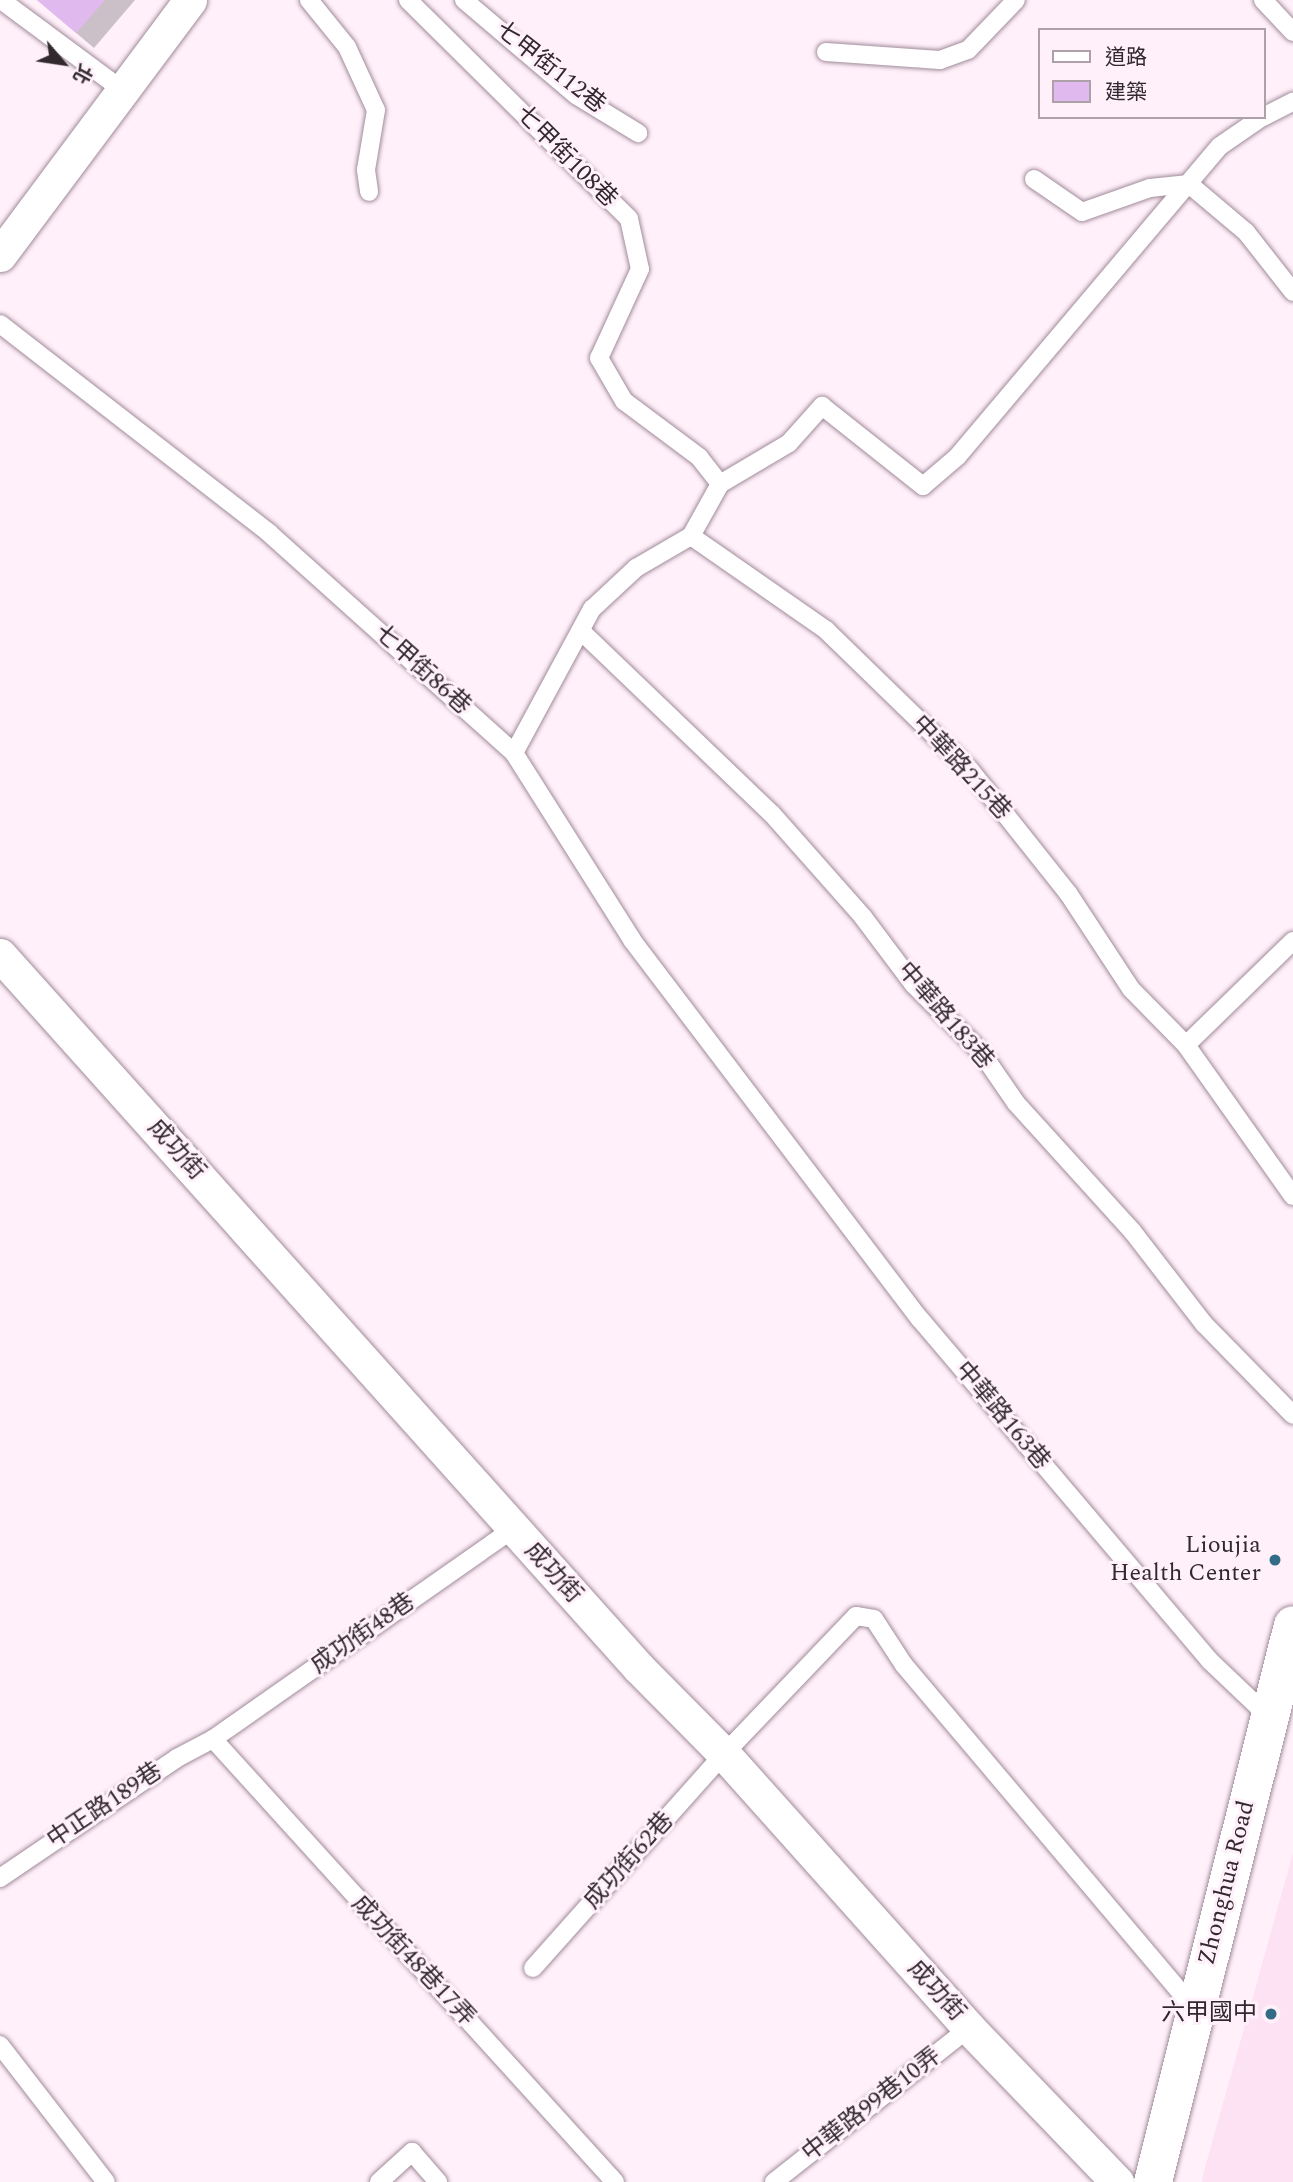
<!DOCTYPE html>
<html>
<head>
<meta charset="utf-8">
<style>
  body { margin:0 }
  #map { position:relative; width:1293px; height:2182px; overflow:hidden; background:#fff0fa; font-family:Spectral,"Noto Sans TC",serif }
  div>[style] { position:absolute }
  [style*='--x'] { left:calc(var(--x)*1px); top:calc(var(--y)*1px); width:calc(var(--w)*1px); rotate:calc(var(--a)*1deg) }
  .built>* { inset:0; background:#fce2f3 }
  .shadow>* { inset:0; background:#0003 }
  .building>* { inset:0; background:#e0baee }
  .roads { filter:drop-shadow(0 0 2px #a18b9a) drop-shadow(0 0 2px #a18b9a) }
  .lane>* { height:18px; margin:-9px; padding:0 9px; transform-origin:9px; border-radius:9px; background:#fff }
  .street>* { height:33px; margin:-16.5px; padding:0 16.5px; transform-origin:16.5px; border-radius:16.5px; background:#fff }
  .secondary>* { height:38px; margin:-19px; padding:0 19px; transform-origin:19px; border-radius:19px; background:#fff }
  .dots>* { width:19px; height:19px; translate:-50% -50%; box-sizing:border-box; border:4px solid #fff0fa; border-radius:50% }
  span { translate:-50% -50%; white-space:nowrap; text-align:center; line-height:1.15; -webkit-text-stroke:6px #fff0fa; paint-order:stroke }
  .street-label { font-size:24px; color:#32292f }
  .poi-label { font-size:24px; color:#32292f }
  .right { translate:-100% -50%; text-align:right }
  .legend { position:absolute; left:1038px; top:28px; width:228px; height:91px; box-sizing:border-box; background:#fff0fa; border:2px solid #ada0a9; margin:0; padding:9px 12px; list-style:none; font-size:21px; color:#32292f }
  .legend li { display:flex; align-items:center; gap:14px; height:35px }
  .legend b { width:35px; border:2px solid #ada0a9 }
  .north { position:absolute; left:28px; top:28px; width:70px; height:70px; -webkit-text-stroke:5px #fff0fa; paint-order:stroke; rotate:119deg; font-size:19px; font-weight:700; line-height:28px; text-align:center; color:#32292f }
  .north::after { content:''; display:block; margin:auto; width:24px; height:32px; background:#32292f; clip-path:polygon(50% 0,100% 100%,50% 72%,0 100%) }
</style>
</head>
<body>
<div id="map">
  <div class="built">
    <div style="clip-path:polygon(1293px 1853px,1293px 2182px,1202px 2182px,1203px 2175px)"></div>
  </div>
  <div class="shadow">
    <div style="clip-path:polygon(37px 0,135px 0,94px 48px)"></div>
  </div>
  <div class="building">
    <div style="clip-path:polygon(37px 0,105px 0,76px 33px)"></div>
  </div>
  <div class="roads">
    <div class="lane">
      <div style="--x:1;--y:0;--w:149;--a:36.6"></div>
      <div style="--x:309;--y:0;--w:60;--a:51"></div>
      <div style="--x:347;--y:47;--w:69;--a:65.3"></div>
      <div style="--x:376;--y:110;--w:61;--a:99.5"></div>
      <div style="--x:366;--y:170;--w:22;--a:82"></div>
      <div style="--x:408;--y:0;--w:311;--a:44.7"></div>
      <div style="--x:629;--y:219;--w:51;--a:77.6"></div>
      <div style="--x:640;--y:269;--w:98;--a:114.7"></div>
      <div style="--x:599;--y:358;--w:50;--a:59.8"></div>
      <div style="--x:624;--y:401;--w:94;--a:36.7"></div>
      <div style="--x:699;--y:457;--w:34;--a:52"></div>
      <div style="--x:720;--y:484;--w:60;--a:119.1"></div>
      <div style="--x:464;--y:0;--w:147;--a:40.3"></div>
      <div style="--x:576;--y:95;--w:73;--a:31.5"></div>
      <div style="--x:1263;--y:0;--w:44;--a:46.8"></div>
      <div style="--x:826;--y:52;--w:114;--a:4"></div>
      <div style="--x:940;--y:60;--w:30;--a:-20"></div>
      <div style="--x:968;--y:50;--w:69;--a:-46.2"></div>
      <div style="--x:1263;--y:117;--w:34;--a:-27"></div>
      <div style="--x:1034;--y:179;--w:58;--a:34.5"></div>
      <div style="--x:1082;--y:212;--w:72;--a:-19.4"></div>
      <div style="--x:1150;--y:188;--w:39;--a:-6"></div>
      <div style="--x:1189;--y:184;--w:75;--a:40.1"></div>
      <div style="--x:1246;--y:232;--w:76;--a:51.9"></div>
      <div style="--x:0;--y:324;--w:341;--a:37.8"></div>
      <div style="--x:269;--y:533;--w:329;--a:41.9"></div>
      <div style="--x:514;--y:753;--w:221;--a:57.7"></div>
      <div style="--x:632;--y:940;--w:476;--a:52.8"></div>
      <div style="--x:920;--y:1319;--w:448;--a:49.7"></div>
      <div style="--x:1210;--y:1661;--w:81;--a:43.5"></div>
      <div style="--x:720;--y:484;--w:80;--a:-30.7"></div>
      <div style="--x:789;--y:443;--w:50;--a:-48.3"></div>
      <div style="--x:822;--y:406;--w:129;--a:38.4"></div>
      <div style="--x:923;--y:486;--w:45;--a:-40.5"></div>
      <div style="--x:957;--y:457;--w:407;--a:-49.8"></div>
      <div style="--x:1220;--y:146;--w:51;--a:-34.6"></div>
      <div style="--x:691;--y:536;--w:165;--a:34.8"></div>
      <div style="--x:826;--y:630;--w:201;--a:44.2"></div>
      <div style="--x:970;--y:770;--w:157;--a:51.5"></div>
      <div style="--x:1068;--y:893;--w:115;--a:56.7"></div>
      <div style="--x:1131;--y:989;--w:78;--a:45.5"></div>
      <div style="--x:1186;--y:1045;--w:185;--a:54.7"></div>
      <div style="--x:582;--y:632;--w:263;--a:43.8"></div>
      <div style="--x:772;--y:814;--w:137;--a:48.5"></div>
      <div style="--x:863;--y:917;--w:85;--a:53.1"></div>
      <div style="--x:914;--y:985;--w:95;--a:45"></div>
      <div style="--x:981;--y:1052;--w:62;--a:55.5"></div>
      <div style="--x:1016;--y:1103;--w:174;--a:47.8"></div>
      <div style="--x:1133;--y:1232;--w:116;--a:52.3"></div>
      <div style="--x:1204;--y:1324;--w:127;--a:45.6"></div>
      <div style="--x:514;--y:753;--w:164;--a:-61.6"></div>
      <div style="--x:592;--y:609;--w:60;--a:-43"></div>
      <div style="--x:636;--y:568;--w:64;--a:-30.2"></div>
      <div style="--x:1186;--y:1045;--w:149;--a:-44.2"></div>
      <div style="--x:213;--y:1739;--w:598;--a:47.78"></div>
      <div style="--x:0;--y:1878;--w:214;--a:-34.1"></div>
      <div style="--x:177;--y:1758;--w:41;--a:-27.8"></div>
      <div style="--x:213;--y:1739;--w:366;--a:-35"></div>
      <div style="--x:533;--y:1968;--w:287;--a:-48.3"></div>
      <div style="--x:724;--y:1754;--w:191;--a:-46.3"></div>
      <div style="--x:856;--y:1616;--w:18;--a:9"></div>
      <div style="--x:874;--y:1619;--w:55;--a:56.9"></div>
      <div style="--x:904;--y:1665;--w:451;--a:49.8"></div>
      <div style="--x:0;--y:2045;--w:173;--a:52.3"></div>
      <div style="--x:379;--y:2182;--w:45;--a:-42.3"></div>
      <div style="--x:412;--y:2152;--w:40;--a:49"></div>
      <div style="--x:774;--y:2182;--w:248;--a:-38.3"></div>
    </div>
    <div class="street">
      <div style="--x:0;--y:255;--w:318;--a:-53.3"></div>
      <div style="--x:0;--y:955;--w:957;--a:48.13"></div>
      <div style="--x:639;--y:1668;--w:121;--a:45.3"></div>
      <div style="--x:724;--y:1754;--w:368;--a:48.2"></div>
      <div style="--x:969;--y:2028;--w:214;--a:46.1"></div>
    </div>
    <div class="secondary">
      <div style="--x:1153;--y:2182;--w:574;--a:-75.89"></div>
    </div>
  </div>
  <div class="dots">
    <div style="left:1275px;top:1560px;background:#336c86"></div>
    <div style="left:1271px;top:2014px;background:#336c86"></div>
  </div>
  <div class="street-label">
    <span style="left:550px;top:68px;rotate:38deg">七甲街112巷</span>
    <span style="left:566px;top:157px;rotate:45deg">七甲街108巷</span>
    <span style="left:422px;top:670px;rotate:42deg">七甲街86巷</span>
    <span style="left:961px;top:768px;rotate:47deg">中華路215巷</span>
    <span style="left:945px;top:1016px;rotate:49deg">中華路183巷</span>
    <span style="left:176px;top:1150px;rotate:48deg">成功街</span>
    <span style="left:1002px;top:1416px;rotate:50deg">中華路163巷</span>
    <span style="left:553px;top:1573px;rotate:48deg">成功街</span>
    <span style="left:363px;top:1634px;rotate:-35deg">成功街48巷</span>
    <span style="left:105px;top:1806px;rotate:-34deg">中正路189巷</span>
    <span style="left:629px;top:1861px;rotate:-48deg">成功街62巷</span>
    <span style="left:1227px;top:1883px;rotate:-76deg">Zhonghua Road</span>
    <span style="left:413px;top:1961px;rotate:47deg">成功街48巷17弄</span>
    <span style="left:936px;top:1991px;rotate:48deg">成功街</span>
    <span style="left:872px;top:2105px;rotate:-38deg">中華路99巷10弄</span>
  </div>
  <div class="poi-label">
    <span class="right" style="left:1261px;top:1560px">Lioujia<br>Health Center</span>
    <span class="right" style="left:1257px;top:2014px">六甲國中</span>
  </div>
  <ul class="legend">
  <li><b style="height:9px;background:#fff"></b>道路</li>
  <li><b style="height:19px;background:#e0baee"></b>建築</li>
  </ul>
  <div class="north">北</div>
</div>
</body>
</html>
